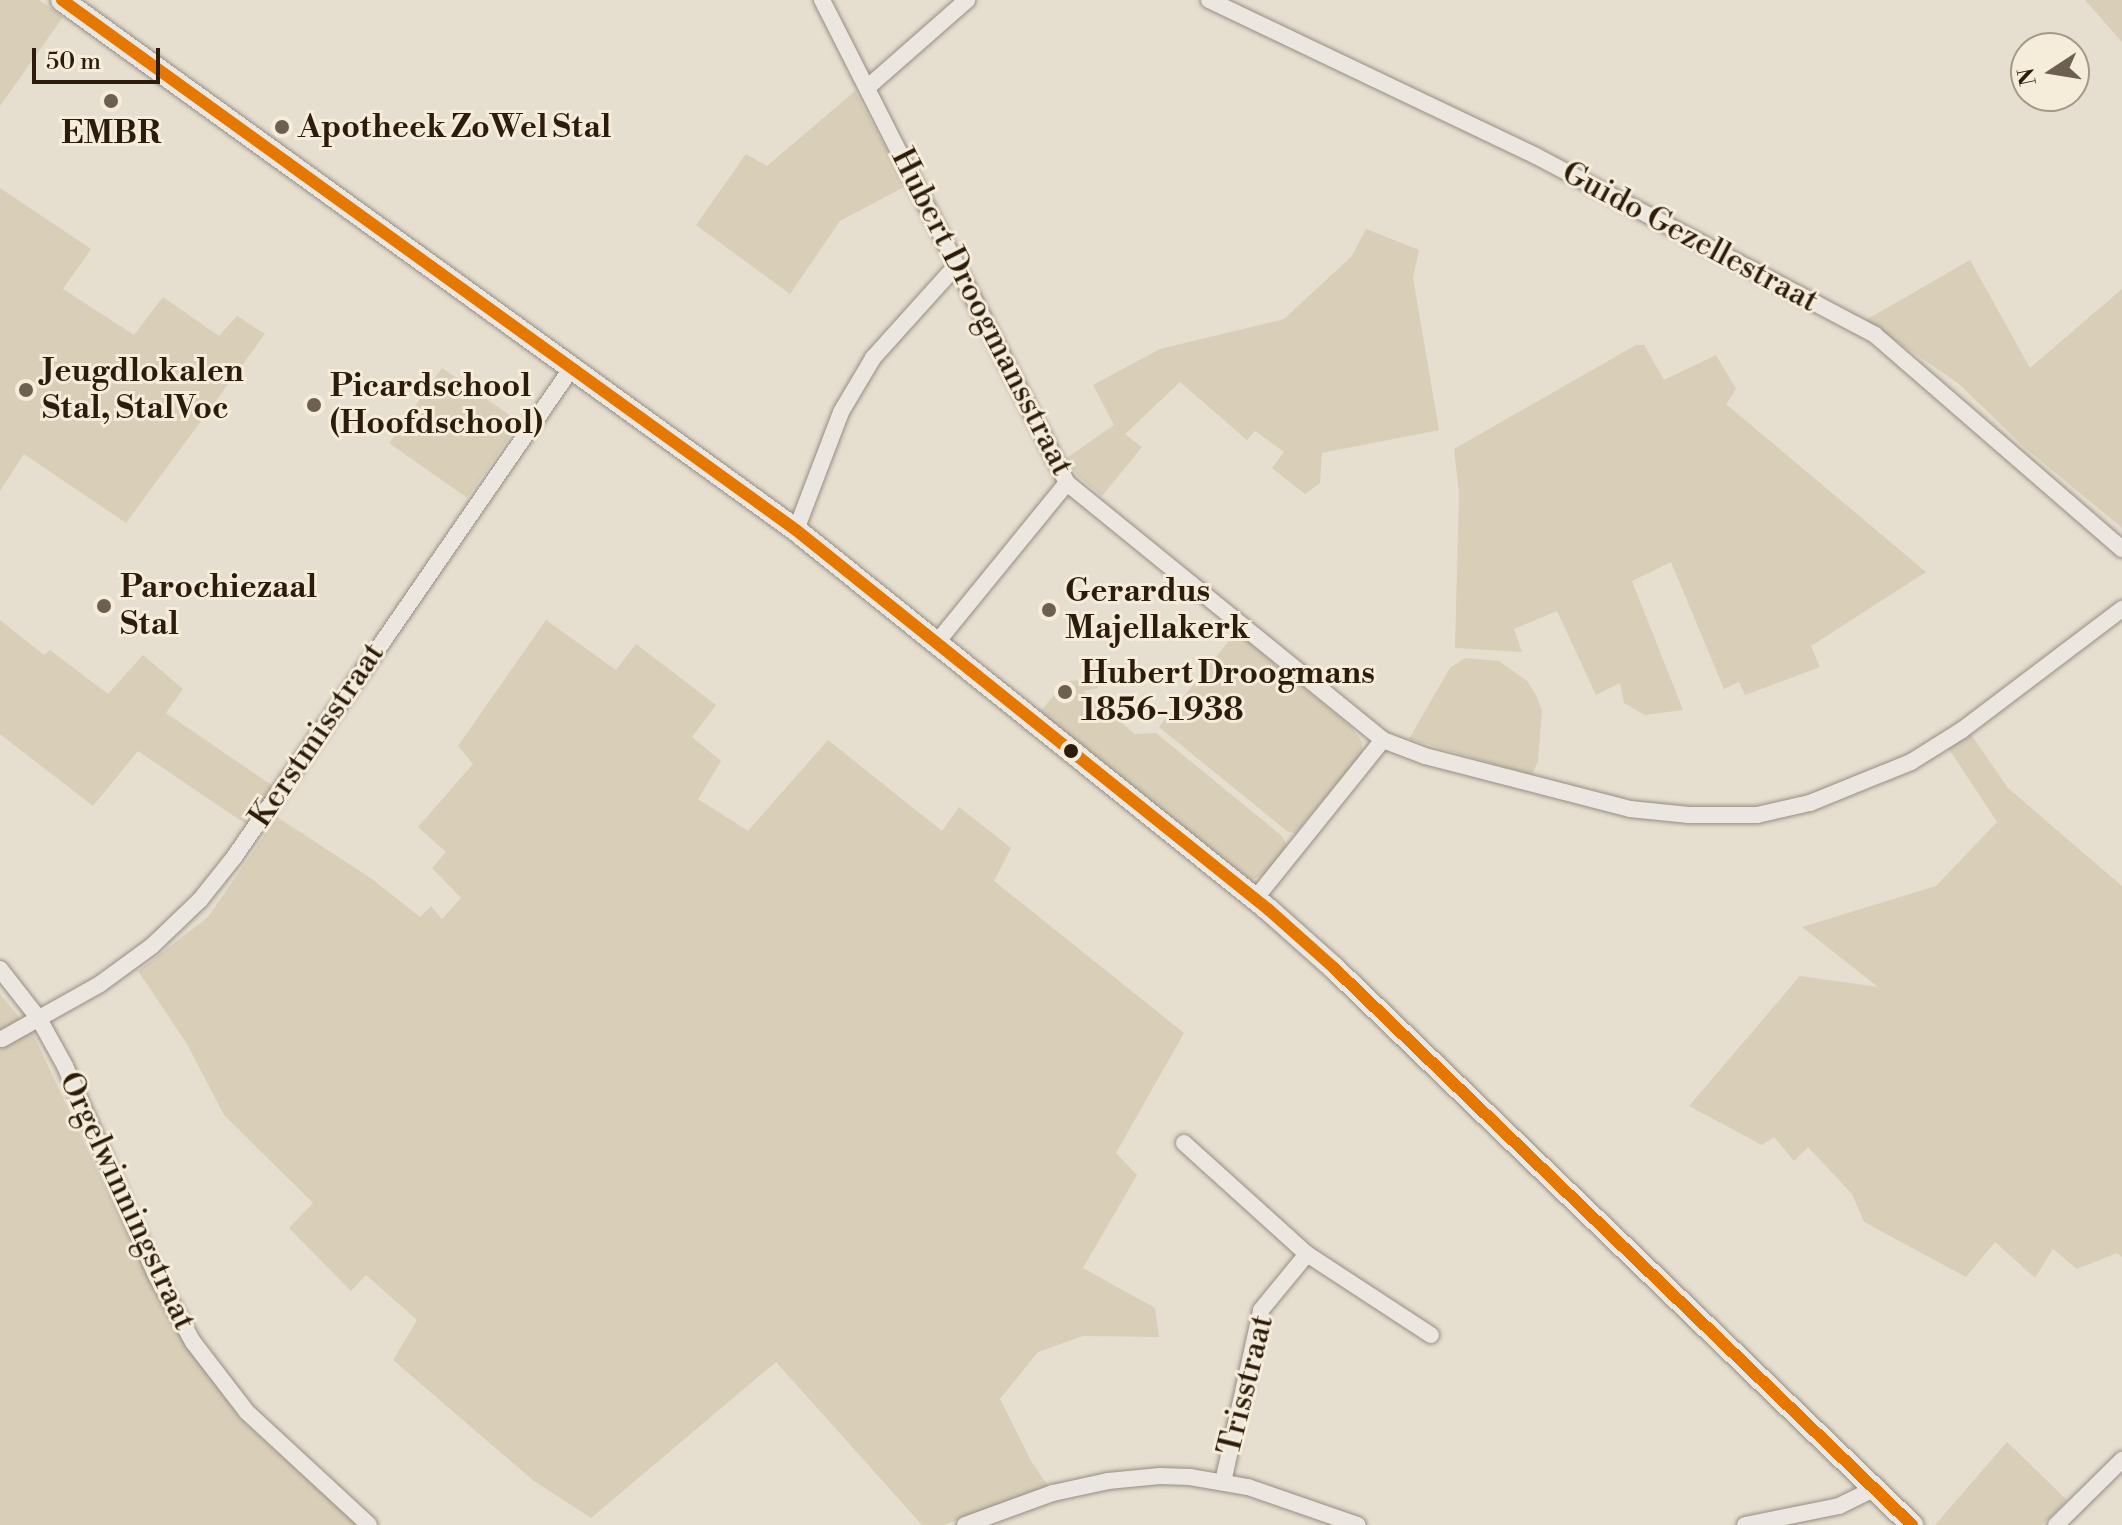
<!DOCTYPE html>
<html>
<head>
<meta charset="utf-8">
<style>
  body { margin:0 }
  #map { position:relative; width:2122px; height:1525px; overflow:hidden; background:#e6decf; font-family:"Libre Bodoni",serif }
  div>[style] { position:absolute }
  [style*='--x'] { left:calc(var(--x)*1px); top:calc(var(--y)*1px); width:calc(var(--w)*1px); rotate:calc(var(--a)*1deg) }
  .green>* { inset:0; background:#d9ceb8; transform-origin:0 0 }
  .roads { filter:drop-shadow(0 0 2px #958e83) drop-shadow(0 0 2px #958e83) }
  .street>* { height:16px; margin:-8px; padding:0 8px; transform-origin:8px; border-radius:8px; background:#ebe7e0 }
  .secondary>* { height:22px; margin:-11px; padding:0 11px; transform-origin:11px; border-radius:11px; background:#ebe7e0 }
  .bus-1>* { height:12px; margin:-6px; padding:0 6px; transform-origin:6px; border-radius:6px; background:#e57801 }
  .dots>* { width:22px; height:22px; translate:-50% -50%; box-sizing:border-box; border:4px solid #f5ecda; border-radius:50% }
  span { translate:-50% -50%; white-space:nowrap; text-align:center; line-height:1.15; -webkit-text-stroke:6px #f5ecda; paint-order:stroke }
  .poi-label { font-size:32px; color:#2c1c0b; font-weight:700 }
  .left { translate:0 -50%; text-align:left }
  .street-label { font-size:32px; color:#2c1c0b }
  .north { position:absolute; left:2010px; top:32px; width:80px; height:80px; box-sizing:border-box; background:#f5ecda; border:2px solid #a59987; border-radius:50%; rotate:258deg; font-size:22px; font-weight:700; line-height:32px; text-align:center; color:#2c1c0b }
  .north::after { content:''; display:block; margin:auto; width:28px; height:36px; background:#6d6050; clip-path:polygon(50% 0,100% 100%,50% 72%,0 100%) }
  .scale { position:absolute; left:32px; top:48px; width:128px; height:36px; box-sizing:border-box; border:4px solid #2c1c0b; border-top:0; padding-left:10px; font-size:24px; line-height:28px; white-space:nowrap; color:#2c1c0b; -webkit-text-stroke:6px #f5ecda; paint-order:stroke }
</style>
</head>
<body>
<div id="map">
  <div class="green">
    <div style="clip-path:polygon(0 0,39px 0,63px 17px,0 106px)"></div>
    <div style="clip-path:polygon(2085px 0,2122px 0,2122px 42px)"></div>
    <div style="clip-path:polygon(855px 91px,906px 186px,840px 221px,790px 294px,696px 225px,746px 154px,767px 166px)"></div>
    <div style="clip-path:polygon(0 188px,91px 249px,63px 289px,134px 335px,163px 297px,219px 336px,237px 316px,265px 334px,126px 523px,24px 454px,0 491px)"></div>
    <div style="clip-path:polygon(1366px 229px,1419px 250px,1413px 278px,1439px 430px,1322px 453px,1320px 483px,1305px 494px,1272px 468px,1284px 452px,1255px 431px,1247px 440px,1180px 382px,1125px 434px,1142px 447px,1102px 496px,1078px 476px,1065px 459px,1114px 425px,1093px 385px,1160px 349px,1284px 319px,1352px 256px)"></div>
    <div style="clip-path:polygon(1970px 260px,2030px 368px,2122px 289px,2122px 528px,2024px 447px,1959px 384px,1866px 320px)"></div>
    <div style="clip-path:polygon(1636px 345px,1644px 345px,1664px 380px,1716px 355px,1736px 389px,1726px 404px,1926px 572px,1811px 646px,1820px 667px,1745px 695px,1739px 682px,1724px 689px,1671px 562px,1632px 581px,1683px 710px,1645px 715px,1624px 703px,1620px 683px,1596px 695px,1557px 611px,1514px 629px,1522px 652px,1455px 648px,1459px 493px,1454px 449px)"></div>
    <div style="left:442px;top:368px;width:95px;height:92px;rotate:35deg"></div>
    <div style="clip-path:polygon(0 620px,44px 655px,50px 650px,108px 694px,143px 655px,183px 689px,166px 713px,273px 786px,247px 825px,138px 751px,93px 806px,0 734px)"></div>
    <div style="clip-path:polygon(546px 620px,616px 670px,636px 644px,716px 705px,692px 737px,721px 761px,698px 799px,748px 831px,828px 740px,942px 831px,959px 807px,1011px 848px,994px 881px,1184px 1033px,1116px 1153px,1137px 1175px,1083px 1268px,1155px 1308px,1159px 1337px,1083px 1336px,1038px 1352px,1000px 1399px,1031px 1461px,1048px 1486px,944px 1525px,922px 1525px,776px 1362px,591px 1518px,534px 1481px,393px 1360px,417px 1320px,366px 1275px,351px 1291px,289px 1228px,313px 1203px,224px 1115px,187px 1044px,138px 971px,208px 917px,277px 817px,372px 879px,420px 917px,431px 906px,442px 919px,461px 898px,432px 868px,446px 852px,418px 827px,473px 764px,458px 746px)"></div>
    <div style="clip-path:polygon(1236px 632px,1351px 727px,1362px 742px,1362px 754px,1295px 833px,1288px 832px,1159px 727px)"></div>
    <div style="clip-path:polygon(1465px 658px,1499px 661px,1527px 681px,1536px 695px,1542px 711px,1538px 761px,1532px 775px,1409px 739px,1450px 668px)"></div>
    <div style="clip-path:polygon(1088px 679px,1099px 688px,1083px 691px,1135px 734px,1156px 733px,1282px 836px,1287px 846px,1265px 874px,1249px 881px,1040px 712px,1065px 682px)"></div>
    <div style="clip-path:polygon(1970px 733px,2008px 788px,2122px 886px,2122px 1257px,2117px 1253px,2077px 1269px,2053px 1249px,2035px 1278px,1995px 1242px,1966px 1277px,1864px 1222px,1852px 1194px,1808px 1147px,1794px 1161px,1774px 1137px,1762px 1145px,1689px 1106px,1800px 976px,1878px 987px,1802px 927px,1936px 886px,1997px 822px,1949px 749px)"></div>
    <div style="clip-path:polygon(0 994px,33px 1034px,151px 1285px,189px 1347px,240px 1419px,357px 1525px,0 1525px)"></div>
    <div style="clip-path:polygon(2007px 1442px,2067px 1500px,2042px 1525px,1935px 1525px)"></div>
  </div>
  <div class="roads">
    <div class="street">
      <div style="--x:822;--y:0;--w:542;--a:63.1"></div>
      <div style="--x:1067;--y:483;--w:407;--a:39.1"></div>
      <div style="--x:1383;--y:740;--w:45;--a:20.9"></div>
      <div style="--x:1425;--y:756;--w:212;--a:14.5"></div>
      <div style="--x:1630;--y:809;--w:59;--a:5.8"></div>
      <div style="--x:1689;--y:815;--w:68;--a:0"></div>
      <div style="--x:1757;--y:815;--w:54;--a:-12.8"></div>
      <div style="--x:1810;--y:803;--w:109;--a:-22.1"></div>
      <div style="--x:1911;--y:762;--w:60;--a:-32.1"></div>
      <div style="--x:1962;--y:730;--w:201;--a:-37.1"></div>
      <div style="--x:1209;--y:0;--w:362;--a:25.5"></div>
      <div style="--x:1536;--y:156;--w:383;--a:27.8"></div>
      <div style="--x:1875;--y:335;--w:327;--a:40.9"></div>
      <div style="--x:868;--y:87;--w:132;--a:-41.3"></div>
      <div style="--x:796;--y:530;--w:126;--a:-69.1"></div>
      <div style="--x:841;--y:412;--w:63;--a:-59.3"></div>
      <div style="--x:873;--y:358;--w:122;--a:-48"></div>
      <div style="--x:938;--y:641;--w:204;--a:-50.8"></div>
      <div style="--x:1255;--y:899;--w:204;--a:-51.2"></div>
      <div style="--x:0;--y:969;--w:63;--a:52"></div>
      <div style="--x:39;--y:1019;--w:54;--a:61"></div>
      <div style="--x:65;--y:1066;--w:228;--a:66.5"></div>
      <div style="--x:156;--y:1275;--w:77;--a:61.1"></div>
      <div style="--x:193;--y:1342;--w:88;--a:52.4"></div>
      <div style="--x:247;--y:1412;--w:166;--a:42.8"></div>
      <div style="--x:2;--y:1039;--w:112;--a:-29.3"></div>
      <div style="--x:100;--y:984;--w:64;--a:-36.2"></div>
      <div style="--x:152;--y:946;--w:66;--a:-43.8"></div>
      <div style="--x:200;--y:900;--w:56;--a:-51.5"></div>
      <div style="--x:235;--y:856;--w:592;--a:-55.4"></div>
      <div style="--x:1184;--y:1143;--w:166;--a:42.1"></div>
      <div style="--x:1307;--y:1254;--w:148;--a:33.2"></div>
      <div style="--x:1223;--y:1482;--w:176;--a:-77.5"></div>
      <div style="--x:1261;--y:1310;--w:72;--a:-50.6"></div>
      <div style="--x:965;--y:1525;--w:94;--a:-20"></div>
      <div style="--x:1053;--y:1493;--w:56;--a:-12.3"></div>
      <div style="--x:1108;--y:1481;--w:52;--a:-5.5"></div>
      <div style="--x:1160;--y:1476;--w:30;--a:2"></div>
      <div style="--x:1190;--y:1477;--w:59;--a:9.8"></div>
      <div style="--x:1248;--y:1487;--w:116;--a:19.1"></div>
      <div style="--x:1745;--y:1525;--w:96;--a:-11.4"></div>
      <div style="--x:1839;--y:1506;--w:39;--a:-26"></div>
      <div style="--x:2056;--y:1525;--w:93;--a:-44.6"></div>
    </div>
    <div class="secondary">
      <div style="--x:62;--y:0;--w:905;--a:35.83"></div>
      <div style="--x:796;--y:530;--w:607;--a:38.78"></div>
      <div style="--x:1269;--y:910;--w:87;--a:41.7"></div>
      <div style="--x:1334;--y:968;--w:803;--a:43.94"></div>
    </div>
  </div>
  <div class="bus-1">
    <div style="--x:62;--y:0;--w:905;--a:35.83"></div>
    <div style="--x:796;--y:530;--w:607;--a:38.78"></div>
    <div style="--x:1269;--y:910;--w:87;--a:41.7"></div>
    <div style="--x:1334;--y:968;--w:803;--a:43.94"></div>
  </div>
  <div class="dots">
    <div style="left:111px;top:101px;background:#6d6050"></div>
    <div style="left:282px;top:127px;background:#6d6050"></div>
    <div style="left:26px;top:390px;background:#6d6050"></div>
    <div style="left:314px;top:405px;background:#6d6050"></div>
    <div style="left:104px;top:606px;background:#6d6050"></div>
    <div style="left:1049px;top:610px;background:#6d6050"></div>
    <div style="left:1065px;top:692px;background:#6d6050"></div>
    <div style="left:1071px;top:751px;background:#2c1c0b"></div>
  </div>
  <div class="poi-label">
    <span class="left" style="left:298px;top:127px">Apotheek ZoWel Stal</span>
    <span style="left:111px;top:133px">EMBR</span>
    <span class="left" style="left:42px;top:390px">Jeugdlokalen<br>Stal, StalVoc</span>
    <span class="left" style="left:330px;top:405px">Picardschool<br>(Hoofdschool)</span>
    <span class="left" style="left:120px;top:606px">Parochiezaal<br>Stal</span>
    <span class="left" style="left:1065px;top:610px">Gerardus<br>Majellakerk</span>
    <span class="left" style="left:1081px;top:692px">Hubert Droogmans<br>1856-1938</span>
  </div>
  <div class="street-label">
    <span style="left:1690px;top:237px;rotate:28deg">Guido Gezellestraat</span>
    <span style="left:982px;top:312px;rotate:63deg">Hubert Droogmansstraat</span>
    <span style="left:317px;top:735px;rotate:-56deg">Kerstmisstraat</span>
    <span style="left:127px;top:1201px;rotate:65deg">Orgelwinningstraat</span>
    <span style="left:1246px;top:1385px;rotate:-76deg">Trisstraat</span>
  </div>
  <div class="north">N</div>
  <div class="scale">50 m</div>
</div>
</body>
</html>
